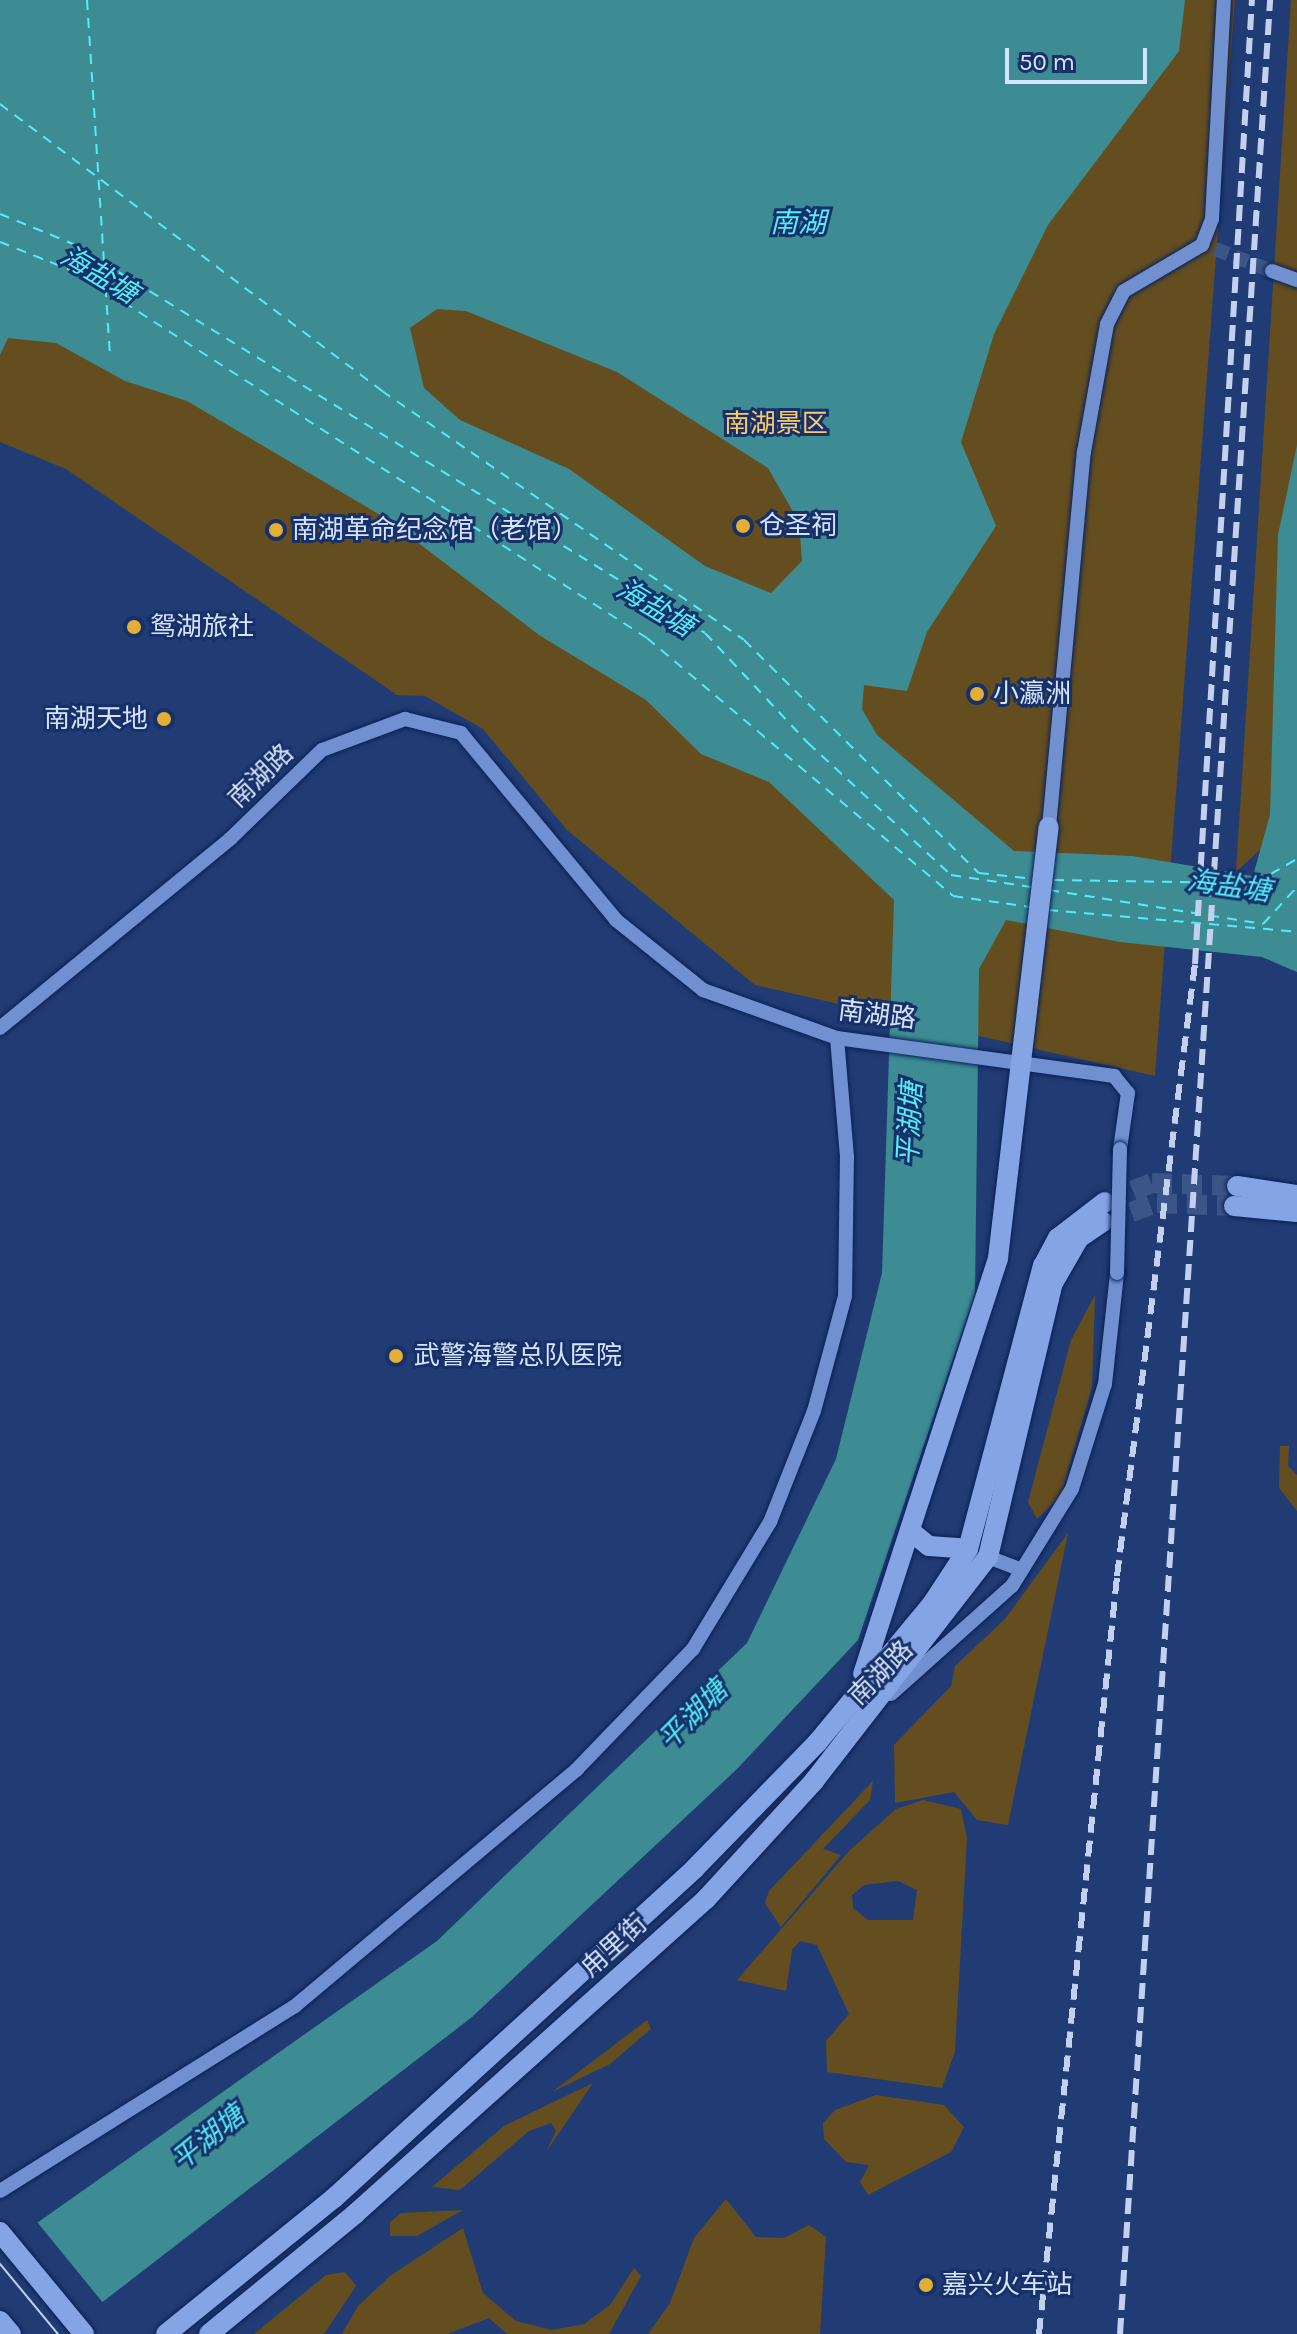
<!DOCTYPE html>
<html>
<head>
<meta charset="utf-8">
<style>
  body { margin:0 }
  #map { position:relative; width:1297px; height:2334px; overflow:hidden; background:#213c74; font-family:Karla,"Noto Sans SC",sans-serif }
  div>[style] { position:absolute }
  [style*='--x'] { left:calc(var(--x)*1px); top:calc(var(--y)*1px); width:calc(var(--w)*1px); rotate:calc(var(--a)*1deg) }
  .green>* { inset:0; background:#644e20 }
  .water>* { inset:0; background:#3d8c93 }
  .pier>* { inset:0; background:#213c74 }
  .ferry>* { height:2px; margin-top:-1px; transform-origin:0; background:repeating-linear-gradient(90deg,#53ecf9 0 10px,transparent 0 18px) }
  .minor-tunnel>* { height:14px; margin-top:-7px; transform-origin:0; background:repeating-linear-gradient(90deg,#3c5589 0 14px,transparent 0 21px) }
  .major-tunnel>* { height:20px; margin-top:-10px; transform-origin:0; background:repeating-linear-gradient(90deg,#3c5589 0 20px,transparent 0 30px) }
  .roads { filter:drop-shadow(0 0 2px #092057) drop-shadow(0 0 2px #092057) }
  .minor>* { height:14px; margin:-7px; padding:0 7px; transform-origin:7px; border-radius:7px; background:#7090d0 }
  .major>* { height:20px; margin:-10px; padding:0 10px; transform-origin:10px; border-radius:10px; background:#85a4e3 }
  .tram>* { height:2px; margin:-1px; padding:0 1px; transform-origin:1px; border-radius:1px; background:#c1d1ef }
  .rail>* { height:6px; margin-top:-3px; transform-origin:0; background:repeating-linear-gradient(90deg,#c1d1ef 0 16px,transparent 0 24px) }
  .bridges { filter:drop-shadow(0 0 2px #092057) drop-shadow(0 0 2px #092057) }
  .minor-bridge>* { height:14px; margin:-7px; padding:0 7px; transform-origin:7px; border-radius:7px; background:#7090d0 }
  .dots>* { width:22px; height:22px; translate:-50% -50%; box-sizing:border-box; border:4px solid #173168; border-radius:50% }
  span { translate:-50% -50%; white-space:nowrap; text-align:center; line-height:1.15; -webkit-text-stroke:6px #173168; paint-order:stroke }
  .park-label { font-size:26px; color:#fbcb6a }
  .poi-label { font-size:26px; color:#d4e3fe }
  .left { translate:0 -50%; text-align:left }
  .right { translate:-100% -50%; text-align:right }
  .street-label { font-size:26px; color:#d4e3fe }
  .water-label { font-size:28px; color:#53ecf9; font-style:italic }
  .scale { position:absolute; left:1005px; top:48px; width:142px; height:36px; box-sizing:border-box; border:4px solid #d4e3fe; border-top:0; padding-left:10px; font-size:24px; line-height:28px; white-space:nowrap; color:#d4e3fe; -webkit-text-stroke:6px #173168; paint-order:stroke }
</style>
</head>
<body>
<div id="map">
  <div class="green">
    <div style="clip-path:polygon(0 0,1235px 0,1155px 1076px,755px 985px,567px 830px,483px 729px,425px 696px,397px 695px,66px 469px,0 442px)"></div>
    <div style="clip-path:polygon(1291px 0,1297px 0,1297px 626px,1278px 833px,1236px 872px)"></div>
    <div style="clip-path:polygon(1095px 1295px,1092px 1387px,1061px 1496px,1037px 1519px,1028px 1502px,1071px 1340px)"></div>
    <div style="clip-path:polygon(1280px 1446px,1289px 1446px,1288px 1466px,1297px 1475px,1297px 1511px,1279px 1488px)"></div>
    <div style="clip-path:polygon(1068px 1533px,1008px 1825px,977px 1820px,954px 1792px,895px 1803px,894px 1745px,951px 1686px,955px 1666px,1005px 1619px)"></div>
    <div style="clip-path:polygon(873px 1781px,870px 1800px,823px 1849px,841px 1855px,781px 1927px,765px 1903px,769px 1891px)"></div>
    <div style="clip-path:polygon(evenodd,923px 1800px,961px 1809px,967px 1838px,955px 2051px,942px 2088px,827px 2072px,826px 2041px,849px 2014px,817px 1945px,800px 1941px,792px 1950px,786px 1991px,737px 1980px,850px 1850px,896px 1809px,923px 1800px,898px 1881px,917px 1890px,913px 1920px,868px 1920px,853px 1908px,852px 1895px,864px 1885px,898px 1881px)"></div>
    <div style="clip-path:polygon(647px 2020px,651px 2029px,610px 2064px,552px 2092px)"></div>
    <div style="clip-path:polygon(593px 2083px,546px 2152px,556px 2131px,551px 2123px,529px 2131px,460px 2190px,432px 2187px,504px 2126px)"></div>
    <div style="clip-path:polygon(876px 2095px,944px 2105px,964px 2127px,951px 2152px,868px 2195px,860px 2182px,869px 2165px,846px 2162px,824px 2139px,823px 2123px,835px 2110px)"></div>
    <div style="clip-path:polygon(726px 2199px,756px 2237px,784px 2238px,809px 2225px,826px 2237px,820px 2334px,648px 2334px,670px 2303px,694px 2238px)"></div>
    <div style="clip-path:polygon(463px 2210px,417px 2236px,390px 2236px,390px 2222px,401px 2213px)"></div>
    <div style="clip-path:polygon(463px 2228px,483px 2293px,516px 2321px,552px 2330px,584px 2324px,610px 2305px,634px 2268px,641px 2276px,609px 2334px,507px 2334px,489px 2318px,447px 2334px,342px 2334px,358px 2306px,390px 2276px)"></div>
    <div style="clip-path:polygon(345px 2272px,356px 2286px,324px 2334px,254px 2334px,326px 2275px)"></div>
  </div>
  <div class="water">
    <div style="clip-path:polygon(evenodd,0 0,1185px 0,1179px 51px,1048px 225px,994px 334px,961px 442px,996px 526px,927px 632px,907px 691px,864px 685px,862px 709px,877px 735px,1014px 851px,1132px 856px,1253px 876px,1270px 815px,1278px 535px,1297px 445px,1297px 972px,1262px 957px,1120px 942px,1006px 920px,979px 969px,975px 1294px,858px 1640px,737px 1769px,472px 2017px,61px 2334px,0 2249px,437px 1941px,747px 1643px,836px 1459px,882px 1273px,894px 900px,769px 782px,701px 754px,646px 700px,539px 635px,387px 519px,187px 401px,125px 381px,56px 343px,8px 338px,0 355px,0 0,437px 309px,466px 311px,617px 372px,768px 468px,799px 522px,802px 561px,771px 593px,705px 566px,569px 469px,460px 420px,424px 388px,410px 328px,437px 309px)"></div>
  </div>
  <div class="pier">
    <div style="clip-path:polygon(33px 2217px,104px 2304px,67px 2334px,0 2334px,0 2244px)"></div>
  </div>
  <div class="ferry">
    <div style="--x:87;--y:0;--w:356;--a:86.3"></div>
    <div style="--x:0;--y:104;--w:478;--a:36.9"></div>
    <div style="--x:382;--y:391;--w:439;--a:34.5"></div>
    <div style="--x:744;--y:640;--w:331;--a:44.8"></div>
    <div style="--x:979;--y:873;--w:56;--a:6.1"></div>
    <div style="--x:0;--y:214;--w:79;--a:22.3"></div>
    <div style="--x:73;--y:244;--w:742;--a:31.61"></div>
    <div style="--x:705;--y:633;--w:151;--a:46.9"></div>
    <div style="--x:808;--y:743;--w:195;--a:42.7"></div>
    <div style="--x:951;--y:875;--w:81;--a:8.5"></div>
    <div style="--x:0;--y:242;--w:84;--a:21.7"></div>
    <div style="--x:78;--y:273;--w:676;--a:32.68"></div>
    <div style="--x:647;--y:638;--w:400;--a:40.1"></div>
    <div style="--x:953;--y:896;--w:78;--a:8.1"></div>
    <div style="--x:1054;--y:880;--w:201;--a:0.9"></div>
    <div style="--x:1255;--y:883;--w:48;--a:-29.7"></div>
    <div style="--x:1049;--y:890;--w:217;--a:9"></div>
    <div style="--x:1263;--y:924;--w:50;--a:-47.4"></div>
    <div style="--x:1048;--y:910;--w:250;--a:5"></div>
  </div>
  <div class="minor-tunnel">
    <div style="--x:1215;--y:249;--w:61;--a:21.1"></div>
  </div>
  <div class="major-tunnel">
    <div style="--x:1105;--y:1202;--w:51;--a:-22"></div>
    <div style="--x:1152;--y:1183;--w:85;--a:2"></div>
    <div style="--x:1103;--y:1222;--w:57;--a:-19.4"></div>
    <div style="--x:1157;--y:1203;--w:77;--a:2.2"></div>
  </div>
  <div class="roads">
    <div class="minor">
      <div style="--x:1272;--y:271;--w:27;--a:20"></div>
      <div style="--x:1049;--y:827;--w:377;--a:-84.7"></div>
      <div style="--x:1084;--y:452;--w:130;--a:-79.8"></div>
      <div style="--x:1107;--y:324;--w:37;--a:-63"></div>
      <div style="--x:1124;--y:291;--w:91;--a:-30.5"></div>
      <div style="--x:1202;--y:245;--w:28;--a:-69"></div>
      <div style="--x:1212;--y:219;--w:219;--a:-86.9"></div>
      <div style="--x:0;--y:1028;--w:298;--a:-39.4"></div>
      <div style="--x:230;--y:839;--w:128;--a:-44.1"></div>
      <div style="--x:322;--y:750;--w:89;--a:-20.5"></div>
      <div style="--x:405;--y:719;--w:58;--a:14"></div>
      <div style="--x:461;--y:733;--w:243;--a:50.3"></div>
      <div style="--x:616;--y:920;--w:112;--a:38.8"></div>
      <div style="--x:703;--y:990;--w:142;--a:19.7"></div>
      <div style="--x:837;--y:1038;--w:280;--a:7.8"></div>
      <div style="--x:1114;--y:1076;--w:22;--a:51"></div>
      <div style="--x:1128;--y:1093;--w:57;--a:98.1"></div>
      <div style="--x:988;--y:1557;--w:36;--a:21"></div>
      <div style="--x:891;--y:1694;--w:162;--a:-41.8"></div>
      <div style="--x:1012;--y:1586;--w:114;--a:-58.3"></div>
      <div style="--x:1072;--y:1489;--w:110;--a:-72.6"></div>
      <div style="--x:1105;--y:1384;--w:112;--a:-83.8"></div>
      <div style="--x:0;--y:2191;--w:348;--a:-32.1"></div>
      <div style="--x:295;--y:2006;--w:368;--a:-40"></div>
      <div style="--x:577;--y:1769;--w:167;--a:-46"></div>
      <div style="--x:693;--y:1649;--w:149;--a:-58.8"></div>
      <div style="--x:770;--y:1522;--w:119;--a:-68.4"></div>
      <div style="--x:814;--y:1411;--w:119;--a:-74.9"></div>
      <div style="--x:845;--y:1296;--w:139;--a:-89.2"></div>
      <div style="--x:847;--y:1157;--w:119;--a:-94.8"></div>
    </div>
    <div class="major">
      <div style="--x:1237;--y:1186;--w:61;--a:8.5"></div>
      <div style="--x:1234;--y:1206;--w:63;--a:5.4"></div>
      <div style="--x:914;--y:1534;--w:19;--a:39"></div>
      <div style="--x:929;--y:1546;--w:39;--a:4"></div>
      <div style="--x:863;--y:1674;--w:437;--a:-72"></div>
      <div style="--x:998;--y:1258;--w:434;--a:-83.3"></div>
      <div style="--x:0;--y:2232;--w:132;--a:50.5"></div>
      <div style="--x:0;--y:2321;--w:17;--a:50"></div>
      <div style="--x:166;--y:2334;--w:216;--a:-39"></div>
      <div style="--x:334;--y:2198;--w:489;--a:-42.4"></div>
      <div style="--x:695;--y:1868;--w:175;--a:-45.7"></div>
      <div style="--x:817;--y:1743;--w:180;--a:-50.4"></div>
      <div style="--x:932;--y:1604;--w:66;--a:-56.8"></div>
      <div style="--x:968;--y:1549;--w:293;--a:-75.2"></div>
      <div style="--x:1043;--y:1266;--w:32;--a:-62"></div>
      <div style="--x:1058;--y:1238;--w:59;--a:-37.5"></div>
      <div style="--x:209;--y:2334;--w:189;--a:-39.4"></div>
      <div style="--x:355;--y:2214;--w:472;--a:-41.9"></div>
      <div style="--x:706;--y:1899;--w:160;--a:-47.5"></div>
      <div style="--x:814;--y:1781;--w:284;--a:-52.2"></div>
      <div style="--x:988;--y:1557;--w:282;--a:-76.7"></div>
      <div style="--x:1053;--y:1283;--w:52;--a:-60"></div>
      <div style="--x:1079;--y:1238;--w:29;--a:-34"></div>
    </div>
  </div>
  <div class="tram">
    <div style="--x:0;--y:2264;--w:91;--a:50.4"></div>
  </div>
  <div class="rail">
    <div style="--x:1039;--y:2334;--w:762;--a:-84.12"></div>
    <div style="--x:1117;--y:1576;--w:617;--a:-82.74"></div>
    <div style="--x:1195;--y:964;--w:966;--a:-86.62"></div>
    <div style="--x:1120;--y:2334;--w:2339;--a:-86.32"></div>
  </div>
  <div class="bridges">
    <div class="minor-bridge">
      <div style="--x:1117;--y:1273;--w:124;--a:-88.6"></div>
    </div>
  </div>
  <div class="dots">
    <div style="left:743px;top:526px;background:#e3ae35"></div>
    <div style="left:276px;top:530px;background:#e3ae35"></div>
    <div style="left:134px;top:627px;background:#e3ae35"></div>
    <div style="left:977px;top:694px;background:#e3ae35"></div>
    <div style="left:164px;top:719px;background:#e3ae35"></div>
    <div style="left:396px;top:1356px;background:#e3ae35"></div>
    <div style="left:926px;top:2285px;background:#e3ae35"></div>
  </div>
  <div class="park-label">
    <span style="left:776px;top:424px">南湖景区</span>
  </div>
  <div class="poi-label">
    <span class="left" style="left:759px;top:526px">仓圣祠</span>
    <span class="left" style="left:292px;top:530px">南湖革命纪念馆（老馆）</span>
    <span class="left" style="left:150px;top:627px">鸳湖旅社</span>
    <span class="left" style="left:993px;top:694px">小瀛洲</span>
    <span class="right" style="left:148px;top:719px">南湖天地</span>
    <span class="left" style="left:414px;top:1356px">武警海警总队医院</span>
    <span class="left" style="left:942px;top:2285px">嘉兴火车站</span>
  </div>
  <div class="street-label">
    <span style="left:261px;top:776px;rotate:-44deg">南湖路</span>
    <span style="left:877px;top:1015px;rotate:7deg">南湖路</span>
    <span style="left:881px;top:1673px;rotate:-45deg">南湖路</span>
    <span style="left:614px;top:1946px;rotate:-42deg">甪里街</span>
  </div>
  <div class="water-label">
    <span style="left:798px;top:223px">南湖</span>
    <span style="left:99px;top:275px;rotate:31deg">海盐塘</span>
    <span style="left:655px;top:608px;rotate:31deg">海盐塘</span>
    <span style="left:1229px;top:886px;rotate:8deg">海盐塘</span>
    <span style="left:910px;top:1124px;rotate:-87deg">平湖塘</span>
    <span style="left:693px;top:1715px;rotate:-45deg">平湖塘</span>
    <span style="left:208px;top:2138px;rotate:-39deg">平湖塘</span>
  </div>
  <div class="scale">50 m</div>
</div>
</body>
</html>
